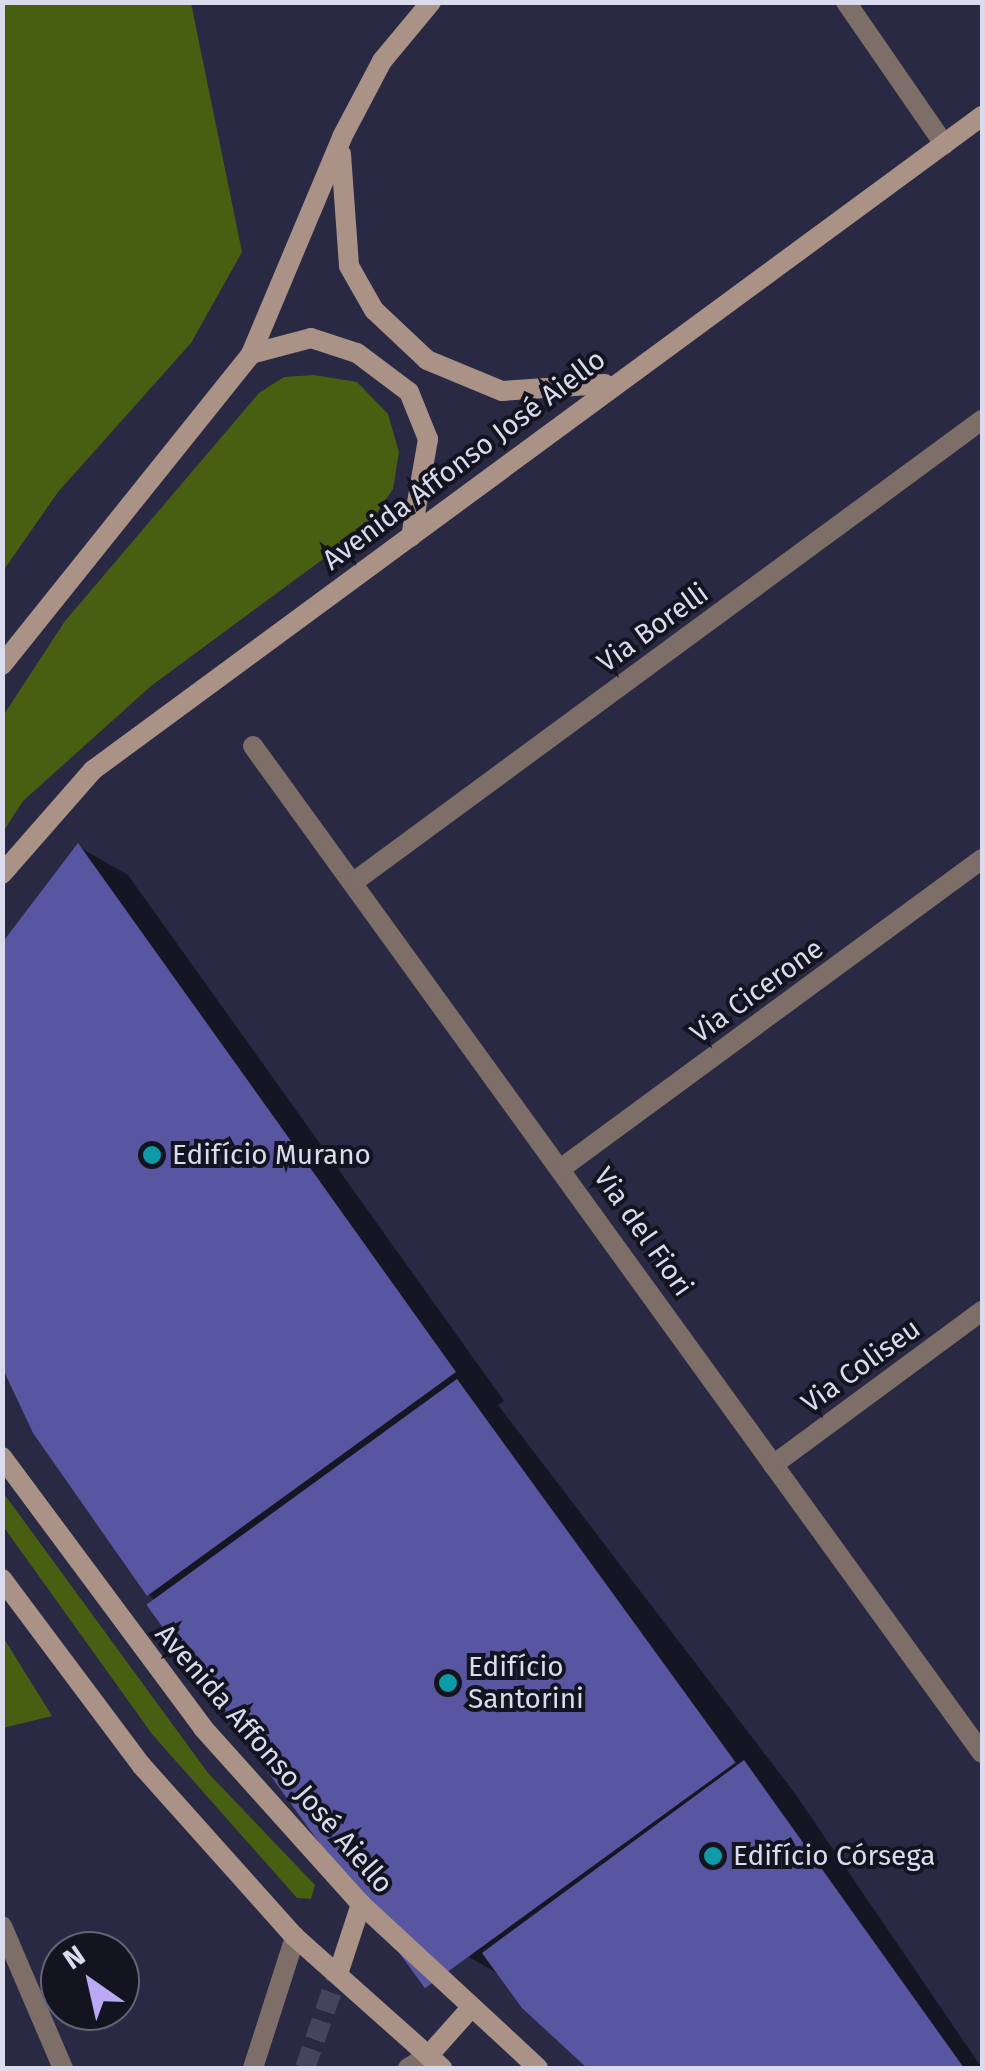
<!DOCTYPE html>
<html>
<head>
<meta charset="utf-8">
<style>
  body { margin:0 }
  #map { position:relative; width:985px; height:2071px; overflow:hidden; background:#292944; font-family:"Fira Sans",sans-serif }
  div>[style] { position:absolute }
  [style*='--x'] { left:calc(var(--x)*1px); top:calc(var(--y)*1px); width:calc(var(--w)*1px); rotate:calc(var(--a)*1deg) }
  .green>* { inset:0; background:#485f11 }
  .shadow>* { inset:0; background:#0007 }
  .building>* { inset:0; background:#5956a1; transform-origin:0 0 }
  .street-tunnel>* { height:20px; margin-top:-10px; transform-origin:0; background:repeating-linear-gradient(90deg,#44445d 0 20px,transparent 0 30px) }
  .lane>* { height:20px; margin:-10px; padding:0 10px; transform-origin:10px; border-radius:10px; background:#7d6e67 }
  .street>* { height:20px; margin:-10px; padding:0 10px; transform-origin:10px; border-radius:10px; background:#7d6e67 }
  .secondary>* { height:20px; margin:-10px; padding:0 10px; transform-origin:10px; border-radius:10px; background:#aa9287 }
  .dots>* { width:28px; height:28px; translate:-50% -50%; box-sizing:border-box; border:5px solid #131420; border-radius:50% }
  span { translate:-50% -50%; white-space:nowrap; text-align:center; line-height:1.15; -webkit-text-stroke:8px #131420; paint-order:stroke }
  .street-label { font-size:28px; color:#dadbed }
  .poi-label { font-size:28px; color:#dadbed }
  .left { translate:0 -50%; text-align:left }
  .frame { position:absolute; inset:0; border:5px solid #dadbed; pointer-events:none }
  .north { position:absolute; left:40px; top:1931px; width:100px; height:100px; box-sizing:border-box; background:#131420; border:2px solid #636472; border-radius:50%; rotate:326deg; font-size:28px; font-weight:700; line-height:40px; text-align:center; color:#dadbed }
  .north::after { content:''; display:block; margin:auto; width:35px; height:45px; background:#baaaf6; clip-path:polygon(50% 0,100% 100%,50% 72%,0 100%) }
</style>
</head>
<body>
<div id="map">
  <div class="green">
    <div style="clip-path:polygon(3px 2px,191px 3px,242px 252px,191px 343px,58px 492px,3px 571px)"></div>
    <div style="clip-path:polygon(314px 375px,357px 382px,388px 414px,399px 452px,393px 489px,368px 526px,151px 686px,23px 801px,3px 832px,3px 716px,65px 621px,259px 393px,284px 377px)"></div>
    <div style="clip-path:polygon(2px 1491px,208px 1773px,315px 1885px,311px 1899px,297px 1898px,152px 1734px,3px 1526px)"></div>
    <div style="clip-path:polygon(3px 1637px,52px 1716px,3px 1728px)"></div>
  </div>
  <div class="shadow">
    <div style="clip-path:polygon(79px 847px,128px 875px,504px 1401px,498px 1405px,794px 1792px,982px 2068px,590px 2068px,502px 1976px,469px 1957px,149px 1594px,2px 948px)"></div>
  </div>
  <div class="building">
    <div style="clip-path:polygon(78px 843px,456px 1372px,147px 1596px,33px 1433px,2px 1367px,2px 943px)"></div>
    <div style="left:457px;top:1379px;width:474px;height:384px;rotate:54deg"></div>
    <div style="clip-path:polygon(744px 1760px,964px 2068px,587px 2068px,522px 2008px,482px 1953px)"></div>
  </div>
  <div class="street-tunnel">
    <div style="--x:305;--y:2068;--w:100;--a:-70.7"></div>
  </div>
  <div class="lane">
    <div style="--x:846;--y:2;--w:173;--a:55.4"></div>
    <div style="--x:253;--y:2068;--w:138;--a:-72.2"></div>
  </div>
  <div class="street">
    <div style="--x:253;--y:746;--w:1243;--a:54.1"></div>
    <div style="--x:355;--y:881;--w:778;--a:-36.33"></div>
    <div style="--x:563;--y:1167;--w:520;--a:-36.32"></div>
    <div style="--x:773;--y:1465;--w:260;--a:-36.4"></div>
    <div style="--x:2;--y:1926;--w:155;--a:66.8"></div>
    <div style="--x:408;--y:2068;--w:23;--a:-31"></div>
  </div>
  <div class="secondary">
    <div style="--x:341;--y:154;--w:112;--a:85.9"></div>
    <div style="--x:349;--y:266;--w:51;--a:60.4"></div>
    <div style="--x:374;--y:310;--w:73;--a:43.3"></div>
    <div style="--x:427;--y:360;--w:81;--a:22.5"></div>
    <div style="--x:502;--y:391;--w:103;--a:-3.9"></div>
    <div style="--x:251;--y:354;--w:62;--a:-14.9"></div>
    <div style="--x:311;--y:338;--w:48;--a:18.1"></div>
    <div style="--x:357;--y:353;--w:65;--a:36.9"></div>
    <div style="--x:409;--y:392;--w:51;--a:68"></div>
    <div style="--x:428;--y:439;--w:99;--a:99.8"></div>
    <div style="--x:2;--y:665;--w:398;--a:-51.3"></div>
    <div style="--x:251;--y:354;--w:235;--a:-67.2"></div>
    <div style="--x:342;--y:137;--w:86;--a:-62.2"></div>
    <div style="--x:382;--y:61;--w:77;--a:-50.3"></div>
    <div style="--x:2;--y:874;--w:138;--a:-48.8"></div>
    <div style="--x:93;--y:770;--w:1104;--a:-36.34"></div>
    <div style="--x:2;--y:1457;--w:337;--a:53.4"></div>
    <div style="--x:203;--y:1728;--w:237;--a:48.1"></div>
    <div style="--x:361;--y:1904;--w:241;--a:42.8"></div>
    <div style="--x:2;--y:1579;--w:234;--a:53.2"></div>
    <div style="--x:142;--y:1766;--w:229;--a:48.2"></div>
    <div style="--x:295;--y:1937;--w:197;--a:41.7"></div>
    <div style="--x:338;--y:1974;--w:74;--a:-71.8"></div>
    <div style="--x:428;--y:2056;--w:63;--a:-48.2"></div>
  </div>
  <div class="dots">
    <div style="left:152px;top:1155px;background:#0f9aa8"></div>
    <div style="left:448px;top:1683px;background:#0f9aa8"></div>
    <div style="left:713px;top:1856px;background:#0f9aa8"></div>
  </div>
  <div class="street-label">
    <span style="left:464px;top:460px;rotate:-37deg">Avenida Affonso José Aiello</span>
    <span style="left:653px;top:628px;rotate:-36deg">Via Borelli</span>
    <span style="left:757px;top:991px;rotate:-36deg">Via Cicerone</span>
    <span style="left:643px;top:1232px;rotate:55deg">Via del Fiori</span>
    <span style="left:861px;top:1366px;rotate:-36deg">Via Coliseu</span>
    <span style="left:274px;top:1759px;rotate:49deg">Avenida Affonso José Aiello</span>
  </div>
  <div class="poi-label">
    <span class="left" style="left:172px;top:1155px">Edifício Murano</span>
    <span class="left" style="left:468px;top:1683px">Edifício<br>Santorini</span>
    <span class="left" style="left:733px;top:1856px">Edifício Córsega</span>
  </div>
  <div class="frame"></div>
  <div class="north">N</div>
</div>
</body>
</html>
